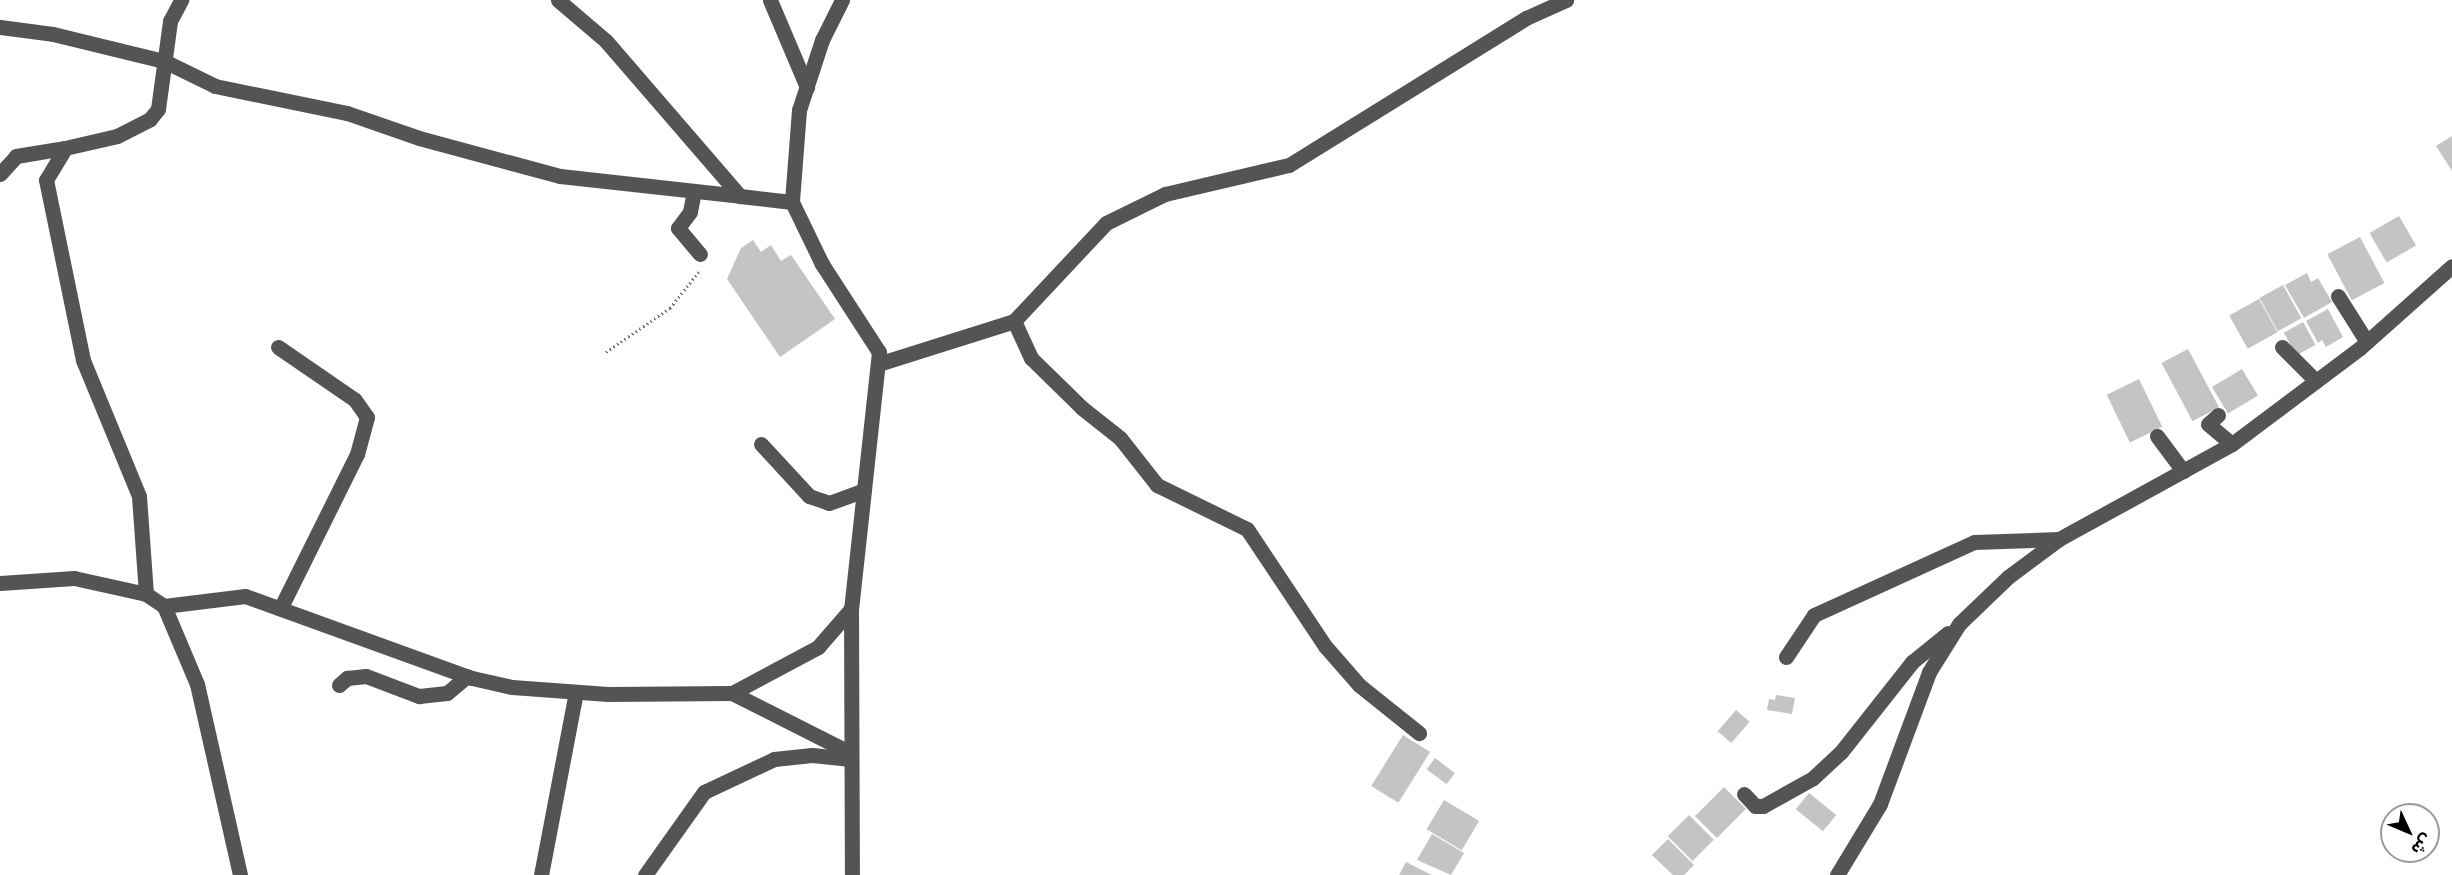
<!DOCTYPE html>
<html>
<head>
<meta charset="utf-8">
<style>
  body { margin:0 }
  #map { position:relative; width:2452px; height:875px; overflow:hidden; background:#fff; font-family:Cabin,"Noto Sans Arabic",sans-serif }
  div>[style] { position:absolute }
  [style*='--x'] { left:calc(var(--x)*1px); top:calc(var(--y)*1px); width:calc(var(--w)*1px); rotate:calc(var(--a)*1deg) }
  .building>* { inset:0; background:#c4c4c4; transform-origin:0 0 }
  .path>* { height:3px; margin-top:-1.5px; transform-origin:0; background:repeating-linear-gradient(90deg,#767676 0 1.5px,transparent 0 4.5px) }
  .minor>* { height:15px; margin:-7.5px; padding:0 7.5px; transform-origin:7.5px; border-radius:7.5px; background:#545454 }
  span { translate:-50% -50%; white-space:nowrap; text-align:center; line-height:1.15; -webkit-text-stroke:4.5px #fff; paint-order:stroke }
  .north { position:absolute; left:2380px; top:803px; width:60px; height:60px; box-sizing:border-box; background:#fff; border:2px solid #999; border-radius:50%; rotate:134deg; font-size:16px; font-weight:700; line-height:24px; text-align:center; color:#000 }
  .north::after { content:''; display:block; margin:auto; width:21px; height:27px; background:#000; clip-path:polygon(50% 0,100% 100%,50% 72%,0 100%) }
</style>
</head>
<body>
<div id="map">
  <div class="building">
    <div style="clip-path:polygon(2452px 136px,2452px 171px,2436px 146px)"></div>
    <div style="left:2399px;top:216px;width:34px;height:34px;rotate:60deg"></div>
    <div style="left:2360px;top:237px;width:52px;height:37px;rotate:62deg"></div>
    <div style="clip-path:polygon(753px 240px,761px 252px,771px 245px,781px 261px,791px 255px,835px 319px,780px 357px,727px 279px,741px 248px)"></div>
    <div style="clip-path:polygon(2307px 273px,2311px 282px,2318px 278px,2332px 302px,2304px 318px,2285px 285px)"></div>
    <div style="left:2283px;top:285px;width:38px;height:27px;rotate:61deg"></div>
    <div style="left:2259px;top:299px;width:38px;height:34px;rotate:61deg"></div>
    <div style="clip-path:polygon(2328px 309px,2343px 337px,2326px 347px,2322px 340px,2318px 343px,2306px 321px)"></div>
    <div style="left:2303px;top:322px;width:26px;height:22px;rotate:61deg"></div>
    <div style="left:2188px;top:349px;width:66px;height:30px;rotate:62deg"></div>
    <div style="left:2242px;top:369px;width:31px;height:35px;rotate:59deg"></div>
    <div style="left:2139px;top:379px;width:53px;height:36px;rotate:64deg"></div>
    <div style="clip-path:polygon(1776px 695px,1795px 698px,1792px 714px,1767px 710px,1769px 699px,1775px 700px)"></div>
    <div style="left:1736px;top:710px;width:18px;height:28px;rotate:41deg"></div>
    <div style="left:1403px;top:735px;width:32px;height:60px;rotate:32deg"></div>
    <div style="left:1435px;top:758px;width:25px;height:14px;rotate:37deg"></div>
    <div style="left:1724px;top:787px;width:31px;height:41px;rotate:45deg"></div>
    <div style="left:1809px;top:793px;width:35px;height:21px;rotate:39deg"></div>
    <div style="left:1444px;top:800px;width:41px;height:34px;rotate:31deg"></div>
    <div style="left:1689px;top:815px;width:35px;height:30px;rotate:45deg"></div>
    <div style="clip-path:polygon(1432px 834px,1464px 853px,1451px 875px,1417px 860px)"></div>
    <div style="clip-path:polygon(1668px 839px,1694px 865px,1684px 875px,1673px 875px,1652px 855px)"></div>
    <div style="clip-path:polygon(1406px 862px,1432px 875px,1399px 875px)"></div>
  </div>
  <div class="path">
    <div style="--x:606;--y:352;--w:78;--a:-34.5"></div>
    <div style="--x:670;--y:308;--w:48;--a:-51.7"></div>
  </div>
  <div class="minor">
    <div style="--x:558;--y:0;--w:63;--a:40.5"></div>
    <div style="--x:606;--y:41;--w:205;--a:49.2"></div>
    <div style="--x:740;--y:196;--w:52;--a:6.6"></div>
    <div style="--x:770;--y:0;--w:95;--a:67"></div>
    <div style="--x:842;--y:0;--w:45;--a:116.6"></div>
    <div style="--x:822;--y:40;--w:74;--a:108.2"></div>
    <div style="--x:799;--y:110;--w:92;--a:94.4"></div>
    <div style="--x:792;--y:202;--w:69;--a:64.2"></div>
    <div style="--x:822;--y:264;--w:105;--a:57.1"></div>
    <div style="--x:879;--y:352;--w:258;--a:96.2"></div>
    <div style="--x:851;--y:608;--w:267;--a:89.8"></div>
    <div style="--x:0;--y:27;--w:53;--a:7.5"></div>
    <div style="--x:53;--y:34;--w:114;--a:13.7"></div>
    <div style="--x:164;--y:61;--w:57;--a:26.1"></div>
    <div style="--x:215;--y:86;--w:135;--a:11.6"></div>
    <div style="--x:347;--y:113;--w:76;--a:19.1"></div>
    <div style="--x:419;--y:138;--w:146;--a:15.1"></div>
    <div style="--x:560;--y:176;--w:181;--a:6.3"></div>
    <div style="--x:0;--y:174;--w:24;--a:-48"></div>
    <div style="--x:16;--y:156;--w:50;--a:-9.3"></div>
    <div style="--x:694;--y:191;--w:21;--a:101"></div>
    <div style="--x:690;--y:212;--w:20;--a:127"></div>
    <div style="--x:678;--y:228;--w:34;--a:50"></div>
    <div style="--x:2338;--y:296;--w:54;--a:57.8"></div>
    <div style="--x:1014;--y:321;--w:41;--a:65.3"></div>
    <div style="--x:1031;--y:358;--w:71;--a:44.4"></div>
    <div style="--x:1082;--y:408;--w:48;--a:38.3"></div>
    <div style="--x:1120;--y:438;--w:60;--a:51.8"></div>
    <div style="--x:1157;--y:485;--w:100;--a:26.1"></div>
    <div style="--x:1247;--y:529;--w:141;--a:56.3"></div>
    <div style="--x:1325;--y:646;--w:52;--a:48.9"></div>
    <div style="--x:1359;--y:685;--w:77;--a:38.7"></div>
    <div style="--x:278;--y:347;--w:93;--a:34.5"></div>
    <div style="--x:355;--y:400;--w:21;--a:55"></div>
    <div style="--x:367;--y:417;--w:38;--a:105"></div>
    <div style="--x:357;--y:454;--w:171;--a:116.4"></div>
    <div style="--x:2282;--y:347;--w:48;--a:45"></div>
    <div style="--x:878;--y:364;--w:143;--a:-17.5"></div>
    <div style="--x:1014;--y:321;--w:134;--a:-46.8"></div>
    <div style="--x:1106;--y:223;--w:66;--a:-26.2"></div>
    <div style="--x:1165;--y:194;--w:127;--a:-13.2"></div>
    <div style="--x:1289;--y:165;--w:279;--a:-31.8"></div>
    <div style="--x:1526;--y:18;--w:44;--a:-24.2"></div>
    <div style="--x:2218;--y:415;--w:13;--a:138"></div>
    <div style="--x:2208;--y:424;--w:31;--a:40"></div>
    <div style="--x:2157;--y:436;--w:44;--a:53.4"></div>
    <div style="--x:761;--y:444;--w:71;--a:47.3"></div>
    <div style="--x:809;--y:496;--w:21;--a:19"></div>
    <div style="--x:829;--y:503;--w:37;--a:-20"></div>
    <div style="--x:0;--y:583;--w:74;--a:-3.9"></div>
    <div style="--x:74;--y:578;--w:74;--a:12.5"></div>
    <div style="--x:146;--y:594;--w:22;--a:34"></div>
    <div style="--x:164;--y:606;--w:82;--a:-7"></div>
    <div style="--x:245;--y:596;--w:241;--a:19.9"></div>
    <div style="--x:472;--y:678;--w:41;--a:12.7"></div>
    <div style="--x:512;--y:687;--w:96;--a:4.2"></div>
    <div style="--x:608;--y:694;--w:124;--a:-0.5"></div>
    <div style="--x:732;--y:693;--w:98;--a:-28.1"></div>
    <div style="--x:818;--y:647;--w:50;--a:-49"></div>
    <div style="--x:146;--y:594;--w:98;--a:-94.1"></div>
    <div style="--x:139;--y:496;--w:147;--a:-112.4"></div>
    <div style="--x:83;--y:360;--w:184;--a:-101.6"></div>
    <div style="--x:46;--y:180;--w:37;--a:-59"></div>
    <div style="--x:65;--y:148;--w:53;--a:-13"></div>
    <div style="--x:117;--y:136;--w:37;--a:-27"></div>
    <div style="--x:150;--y:119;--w:13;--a:-51"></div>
    <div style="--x:158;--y:109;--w:89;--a:-82.2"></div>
    <div style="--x:170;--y:21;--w:24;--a:-62"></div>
    <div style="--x:164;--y:606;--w:85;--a:67.1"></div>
    <div style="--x:197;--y:684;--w:196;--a:77.3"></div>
    <div style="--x:1786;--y:657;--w:50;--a:-56.3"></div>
    <div style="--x:1814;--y:615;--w:176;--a:-24.5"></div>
    <div style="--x:1974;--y:542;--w:85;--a:-2"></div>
    <div style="--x:339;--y:685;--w:11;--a:-41"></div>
    <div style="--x:347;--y:678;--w:19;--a:-6"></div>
    <div style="--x:366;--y:676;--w:57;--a:20.7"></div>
    <div style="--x:419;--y:696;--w:28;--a:-6"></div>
    <div style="--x:447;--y:693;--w:26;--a:-40"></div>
    <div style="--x:732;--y:693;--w:133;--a:26.8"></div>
    <div style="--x:1744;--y:794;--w:16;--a:47"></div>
    <div style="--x:1755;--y:806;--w:8;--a:0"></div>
    <div style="--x:1763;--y:806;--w:57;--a:-29.2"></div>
    <div style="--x:1813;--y:778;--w:38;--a:-43"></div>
    <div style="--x:1841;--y:752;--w:115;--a:-51.7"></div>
    <div style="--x:1912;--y:662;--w:46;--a:-38.9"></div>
    <div style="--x:541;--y:875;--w:186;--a:-79.2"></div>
    <div style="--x:645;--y:875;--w:102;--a:-54.6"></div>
    <div style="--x:704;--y:792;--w:77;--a:-25.2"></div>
    <div style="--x:774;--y:759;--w:38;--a:-6"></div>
    <div style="--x:812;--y:755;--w:39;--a:6"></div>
    <div style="--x:1837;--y:875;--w:83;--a:-58.8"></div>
    <div style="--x:1880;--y:804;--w:141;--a:-69.6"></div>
    <div style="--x:1929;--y:672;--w:57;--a:-58"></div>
    <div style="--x:1959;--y:624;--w:68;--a:-43.8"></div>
    <div style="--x:2008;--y:577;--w:64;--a:-36.7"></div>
    <div style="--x:2059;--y:539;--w:197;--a:-28.8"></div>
    <div style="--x:2232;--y:444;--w:160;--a:-36.9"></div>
    <div style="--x:2360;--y:348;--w:123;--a:-41.7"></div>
  </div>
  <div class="north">ش</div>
</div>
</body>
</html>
